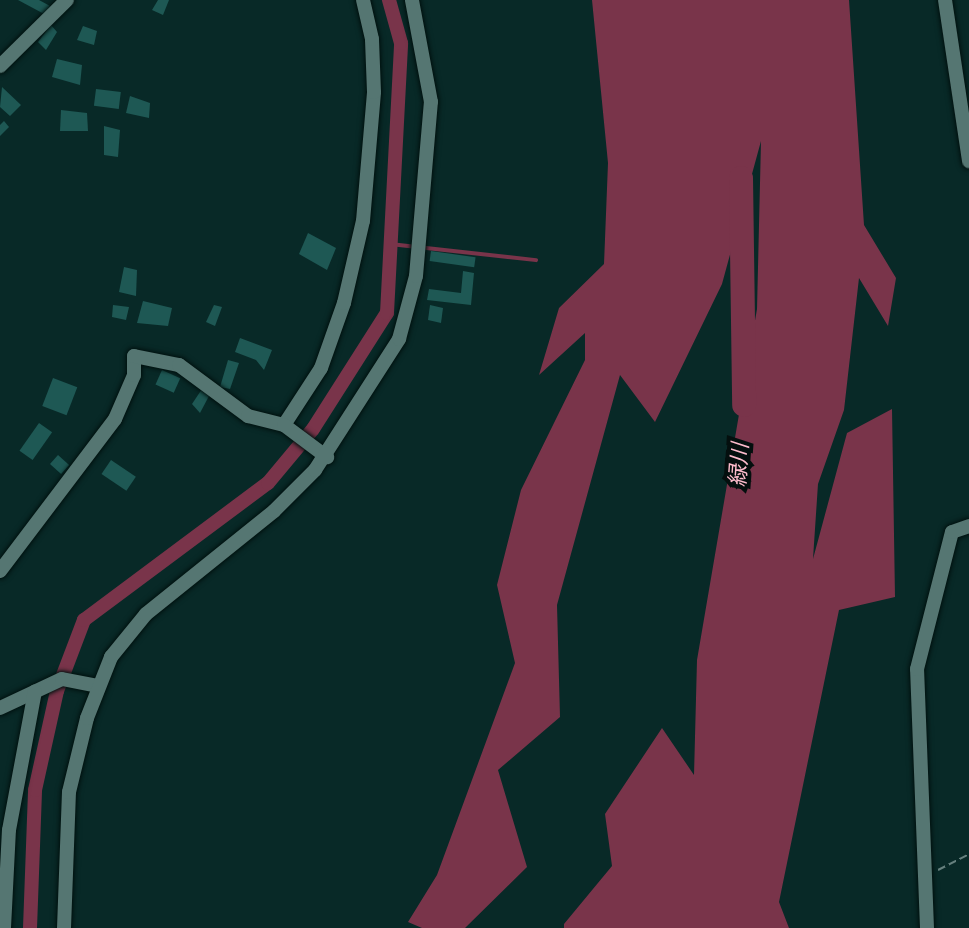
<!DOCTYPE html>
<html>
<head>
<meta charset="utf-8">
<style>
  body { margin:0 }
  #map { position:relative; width:969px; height:928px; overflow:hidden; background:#082927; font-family:"Work Sans","Noto Sans JP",sans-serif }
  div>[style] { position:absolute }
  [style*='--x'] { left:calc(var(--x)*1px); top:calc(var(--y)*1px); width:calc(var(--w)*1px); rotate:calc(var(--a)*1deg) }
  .water>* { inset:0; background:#79344a }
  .stream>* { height:4px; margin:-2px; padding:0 2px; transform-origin:2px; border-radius:2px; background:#79344a }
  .canal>* { height:14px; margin:-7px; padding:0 7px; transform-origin:7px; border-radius:7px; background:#79344a }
  .river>* { height:24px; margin:-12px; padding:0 12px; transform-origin:12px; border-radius:12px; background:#79344a }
  .building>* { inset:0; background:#1e5854; transform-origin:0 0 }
  .path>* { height:2px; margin-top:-1px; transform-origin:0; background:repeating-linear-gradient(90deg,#66807e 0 8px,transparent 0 12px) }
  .roads { filter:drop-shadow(0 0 2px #00110f) drop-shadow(0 0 2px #00110f) }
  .minor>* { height:14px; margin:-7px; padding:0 7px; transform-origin:7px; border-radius:7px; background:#557672 }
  span { translate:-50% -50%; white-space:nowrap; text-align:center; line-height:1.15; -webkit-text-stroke:8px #040f0e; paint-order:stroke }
  .water-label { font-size:22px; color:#fdbccc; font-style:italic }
</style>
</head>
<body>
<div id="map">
  <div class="water">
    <div style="clip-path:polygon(592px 0,849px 0,864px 225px,896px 278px,888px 326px,859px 278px,844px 410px,818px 484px,813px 559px,847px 433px,892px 409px,895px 597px,839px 610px,779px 902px,789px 928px,564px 928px,564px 924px,612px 866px,605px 814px,662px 728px,694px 775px,697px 660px,757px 309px,761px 141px,722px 284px,655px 422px,620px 375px,557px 605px,560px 717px,498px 770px,527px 867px,465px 928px,422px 928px,408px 922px,437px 875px,515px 663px,497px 585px,521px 490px,585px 360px,585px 333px,539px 375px,559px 308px,604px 264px,608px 163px)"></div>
  </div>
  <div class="stream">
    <div style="--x:390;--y:244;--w:147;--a:6.3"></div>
  </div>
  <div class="canal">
    <div style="--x:30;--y:928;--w:138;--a:-87.9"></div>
    <div style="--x:35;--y:790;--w:101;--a:-77.5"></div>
    <div style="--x:57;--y:691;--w:76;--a:-69.2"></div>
    <div style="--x:84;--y:620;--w:229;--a:-36.7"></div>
    <div style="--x:268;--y:483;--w:70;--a:-50.2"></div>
    <div style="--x:313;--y:429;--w:138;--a:-57.5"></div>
    <div style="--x:387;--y:313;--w:270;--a:-87"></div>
    <div style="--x:401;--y:43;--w:45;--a:-105.6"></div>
  </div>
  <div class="river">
    <div style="--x:741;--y:178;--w:227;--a:89.2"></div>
  </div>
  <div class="building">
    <div style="clip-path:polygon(18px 0,39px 0,50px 6px,46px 15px)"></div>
    <div style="clip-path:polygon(158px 0,169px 0,163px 15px,152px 10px)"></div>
    <div style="clip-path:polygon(51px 25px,57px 32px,46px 50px,38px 42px)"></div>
    <div style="clip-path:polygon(83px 26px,97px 31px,94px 45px,77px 40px)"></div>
    <div style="clip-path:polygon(57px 59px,82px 65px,80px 85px,52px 77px)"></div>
    <div style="clip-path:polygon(2px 87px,21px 105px,10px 116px,0 107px)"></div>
    <div style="left:96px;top:89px;width:25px;height:17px;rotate:7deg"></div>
    <div style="clip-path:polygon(130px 96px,150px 103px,149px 118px,126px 113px)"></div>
    <div style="clip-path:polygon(61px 110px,87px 113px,88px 131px,60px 131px)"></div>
    <div style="clip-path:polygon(4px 121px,9px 127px,0 136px,0 125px)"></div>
    <div style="clip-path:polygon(104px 126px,120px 130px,118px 157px,104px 155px)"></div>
    <div style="clip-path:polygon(308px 233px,336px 248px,327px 270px,299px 254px)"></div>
    <div style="left:431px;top:251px;width:45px;height:10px;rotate:8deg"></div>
    <div style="clip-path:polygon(124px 267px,137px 270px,136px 296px,119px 292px)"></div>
    <div style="clip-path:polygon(463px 271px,474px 273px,471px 305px,427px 300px,429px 289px,461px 293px)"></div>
    <div style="clip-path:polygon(143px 301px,172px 308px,168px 326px,137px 323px)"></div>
    <div style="clip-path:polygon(113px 305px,129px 307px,126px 320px,112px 317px)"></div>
    <div style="clip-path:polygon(214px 305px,222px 307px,215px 326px,206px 322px)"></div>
    <div style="clip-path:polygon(430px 305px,443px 308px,441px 323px,428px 320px)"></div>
    <div style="clip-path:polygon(240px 338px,272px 350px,264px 370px,256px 360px,235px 352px)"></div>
    <div style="clip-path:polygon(228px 360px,239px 363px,230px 389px,220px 387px)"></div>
    <div style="left:162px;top:370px;width:20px;height:16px;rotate:24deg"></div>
    <div style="left:53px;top:378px;width:26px;height:30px;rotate:21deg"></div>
    <div style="clip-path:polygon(202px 389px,209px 396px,200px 413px,192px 404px)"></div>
    <div style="left:39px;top:423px;width:16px;height:34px;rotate:35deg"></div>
    <div style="left:58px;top:455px;width:15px;height:12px;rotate:42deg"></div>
    <div style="left:111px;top:460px;width:30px;height:17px;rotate:34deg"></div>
  </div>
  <div class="path">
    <div style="--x:938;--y:870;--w:35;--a:-27"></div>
  </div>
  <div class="roads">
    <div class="minor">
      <div style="--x:945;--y:0;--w:163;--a:81.5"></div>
      <div style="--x:0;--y:66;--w:94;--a:-44.6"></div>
      <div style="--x:284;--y:425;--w:68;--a:-57"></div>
      <div style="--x:321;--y:368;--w:69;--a:-70.5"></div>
      <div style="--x:344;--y:303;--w:84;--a:-77"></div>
      <div style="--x:363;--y:221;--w:129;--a:-85.1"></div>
      <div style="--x:374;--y:92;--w:53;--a:-92.2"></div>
      <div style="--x:372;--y:39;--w:40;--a:-103"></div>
      <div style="--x:0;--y:571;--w:191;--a:-52.9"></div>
      <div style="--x:115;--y:419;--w:48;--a:-66.6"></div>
      <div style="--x:134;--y:375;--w:19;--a:-90"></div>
      <div style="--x:134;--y:356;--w:46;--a:11.3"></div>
      <div style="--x:179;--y:365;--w:86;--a:36.5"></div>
      <div style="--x:248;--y:416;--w:37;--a:14"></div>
      <div style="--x:284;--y:425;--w:54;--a:36.7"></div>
      <div style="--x:0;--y:708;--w:68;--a:-25.1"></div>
      <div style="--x:62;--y:679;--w:36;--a:11"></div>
      <div style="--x:4;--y:928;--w:98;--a:-87.1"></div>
      <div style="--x:9;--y:830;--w:141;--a:-79.4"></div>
      <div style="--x:64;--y:928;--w:136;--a:-87.9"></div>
      <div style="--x:69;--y:792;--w:76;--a:-76.3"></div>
      <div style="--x:87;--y:718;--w:66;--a:-68.5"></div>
      <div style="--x:111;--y:657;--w:55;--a:-50.9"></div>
      <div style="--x:146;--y:614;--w:164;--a:-38.8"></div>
      <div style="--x:274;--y:511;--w:58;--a:-45"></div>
      <div style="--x:315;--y:470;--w:156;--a:-57.3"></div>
      <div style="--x:399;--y:339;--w:65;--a:-74.9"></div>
      <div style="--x:416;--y:276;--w:175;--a:-85.1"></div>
      <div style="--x:431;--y:102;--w:104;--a:-100.6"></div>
      <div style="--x:927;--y:928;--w:259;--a:-92.2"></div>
      <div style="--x:917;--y:669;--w:141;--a:-75.7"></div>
      <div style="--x:952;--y:532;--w:18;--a:-19"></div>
    </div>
  </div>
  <div class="water-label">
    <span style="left:739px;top:465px;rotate:-86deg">緑川</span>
  </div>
</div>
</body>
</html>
